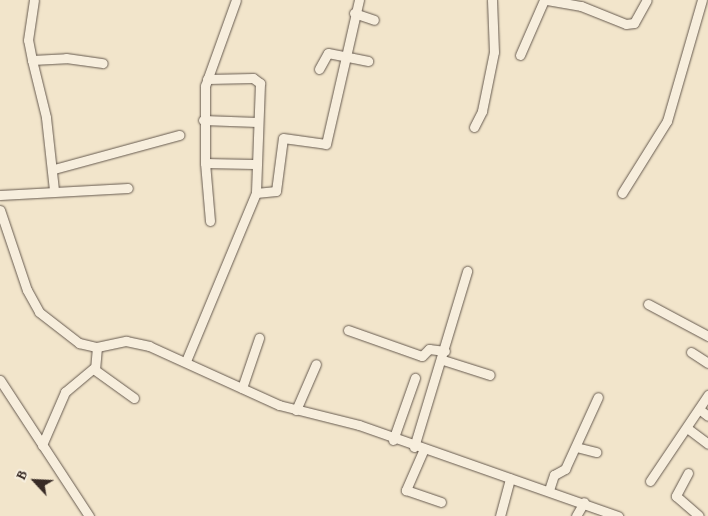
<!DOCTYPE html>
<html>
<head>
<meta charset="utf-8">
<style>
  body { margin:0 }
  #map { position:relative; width:708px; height:516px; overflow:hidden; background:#f2e5cb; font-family:"Gentium Book Plus",serif }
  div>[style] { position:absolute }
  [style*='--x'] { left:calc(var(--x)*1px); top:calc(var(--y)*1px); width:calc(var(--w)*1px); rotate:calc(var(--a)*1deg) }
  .roads { filter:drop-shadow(0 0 1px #665a4f) drop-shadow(0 0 1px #665a4f) }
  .minor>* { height:9px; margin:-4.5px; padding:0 4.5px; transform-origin:4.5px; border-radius:4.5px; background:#f7eedd }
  span { translate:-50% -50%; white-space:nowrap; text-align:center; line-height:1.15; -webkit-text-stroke:4.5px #f7eedd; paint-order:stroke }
  .north { position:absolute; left:10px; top:456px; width:50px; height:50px; -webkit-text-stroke:4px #f7eedd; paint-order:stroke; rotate:295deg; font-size:14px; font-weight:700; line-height:20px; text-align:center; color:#382b26 }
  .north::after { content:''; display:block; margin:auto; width:18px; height:22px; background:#382b26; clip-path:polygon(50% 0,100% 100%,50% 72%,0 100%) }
</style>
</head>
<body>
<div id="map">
  <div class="roads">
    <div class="minor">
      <div style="--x:547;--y:0;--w:35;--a:10"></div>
      <div style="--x:581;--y:6;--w:48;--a:21.8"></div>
      <div style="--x:626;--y:24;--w:8;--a:-7"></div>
      <div style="--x:634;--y:23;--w:26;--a:-61"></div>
      <div style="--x:354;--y:13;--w:21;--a:19"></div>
      <div style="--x:520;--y:55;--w:60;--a:-66.4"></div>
      <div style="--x:32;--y:60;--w:20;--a:-101"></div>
      <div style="--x:28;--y:40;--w:40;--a:-81.5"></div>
      <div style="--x:319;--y:69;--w:18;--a:-61"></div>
      <div style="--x:328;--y:53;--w:41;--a:11.3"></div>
      <div style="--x:207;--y:79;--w:46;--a:-1.2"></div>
      <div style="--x:253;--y:78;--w:9;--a:36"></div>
      <div style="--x:260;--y:83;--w:110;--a:92.1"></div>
      <div style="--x:203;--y:120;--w:54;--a:2.1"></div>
      <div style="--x:474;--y:127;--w:18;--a:-63"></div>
      <div style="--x:482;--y:111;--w:60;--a:-78.5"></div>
      <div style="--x:494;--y:52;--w:52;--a:-92.2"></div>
      <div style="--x:205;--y:163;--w:77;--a:-90"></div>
      <div style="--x:205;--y:86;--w:91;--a:-70.2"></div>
      <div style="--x:54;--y:169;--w:130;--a:-15.2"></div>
      <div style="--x:54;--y:190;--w:73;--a:-96.3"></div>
      <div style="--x:46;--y:117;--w:59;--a:-103.8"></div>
      <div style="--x:32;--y:60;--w:34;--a:-3"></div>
      <div style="--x:66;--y:58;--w:37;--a:8"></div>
      <div style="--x:622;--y:193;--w:85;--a:-58"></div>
      <div style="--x:667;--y:121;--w:126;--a:-73.9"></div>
      <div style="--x:0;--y:195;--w:128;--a:-3.1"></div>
      <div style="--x:0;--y:210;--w:84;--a:71.4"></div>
      <div style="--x:27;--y:290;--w:25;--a:61"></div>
      <div style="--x:39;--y:312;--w:51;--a:37.8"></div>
      <div style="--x:79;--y:343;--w:18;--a:13"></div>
      <div style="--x:97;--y:347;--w:30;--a:-12"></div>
      <div style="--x:126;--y:341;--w:24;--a:12"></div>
      <div style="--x:149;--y:346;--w:143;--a:24.4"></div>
      <div style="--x:279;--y:405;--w:82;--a:14"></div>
      <div style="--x:359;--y:425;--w:275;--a:19.4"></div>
      <div style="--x:210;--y:221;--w:58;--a:-94.9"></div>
      <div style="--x:205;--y:163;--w:49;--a:1.2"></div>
      <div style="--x:648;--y:304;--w:68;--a:28.1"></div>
      <div style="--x:348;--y:330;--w:78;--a:19.4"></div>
      <div style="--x:422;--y:356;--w:10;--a:-45"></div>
      <div style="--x:429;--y:349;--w:16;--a:7"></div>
      <div style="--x:97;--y:347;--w:23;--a:95"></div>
      <div style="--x:95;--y:370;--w:48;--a:35.7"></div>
      <div style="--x:691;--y:352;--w:20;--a:33"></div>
      <div style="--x:443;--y:360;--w:49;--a:17.7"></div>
      <div style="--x:186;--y:361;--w:182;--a:-67.4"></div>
      <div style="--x:256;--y:193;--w:20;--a:-6"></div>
      <div style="--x:276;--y:191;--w:53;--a:-82.5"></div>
      <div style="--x:283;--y:138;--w:43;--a:7.9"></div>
      <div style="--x:326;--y:144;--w:148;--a:-77.1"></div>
      <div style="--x:0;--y:380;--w:163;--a:56.8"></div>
      <div style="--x:242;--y:388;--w:53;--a:-71.2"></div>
      <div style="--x:699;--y:409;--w:11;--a:38"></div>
      <div style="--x:296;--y:410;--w:50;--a:-66.5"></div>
      <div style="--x:687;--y:428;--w:26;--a:37"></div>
      <div style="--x:393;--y:440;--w:66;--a:-70.5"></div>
      <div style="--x:42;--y:445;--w:58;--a:-66.5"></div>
      <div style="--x:65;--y:392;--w:38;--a:-40"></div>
      <div style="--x:414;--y:447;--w:184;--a:-73.2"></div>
      <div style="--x:576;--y:447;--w:21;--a:14"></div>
      <div style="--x:423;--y:451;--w:43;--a:113.6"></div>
      <div style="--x:406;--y:490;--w:37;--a:19"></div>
      <div style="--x:688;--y:473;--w:26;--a:118"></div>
      <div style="--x:676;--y:496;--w:30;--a:41"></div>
      <div style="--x:650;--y:481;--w:104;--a:-56"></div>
      <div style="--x:549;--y:490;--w:16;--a:-72"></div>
      <div style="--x:554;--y:475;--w:13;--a:-29"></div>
      <div style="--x:565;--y:469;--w:79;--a:-65.4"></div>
      <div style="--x:500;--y:516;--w:39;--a:-75"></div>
      <div style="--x:576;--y:516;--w:16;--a:-60"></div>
    </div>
  </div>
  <div class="north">B</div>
</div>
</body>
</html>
